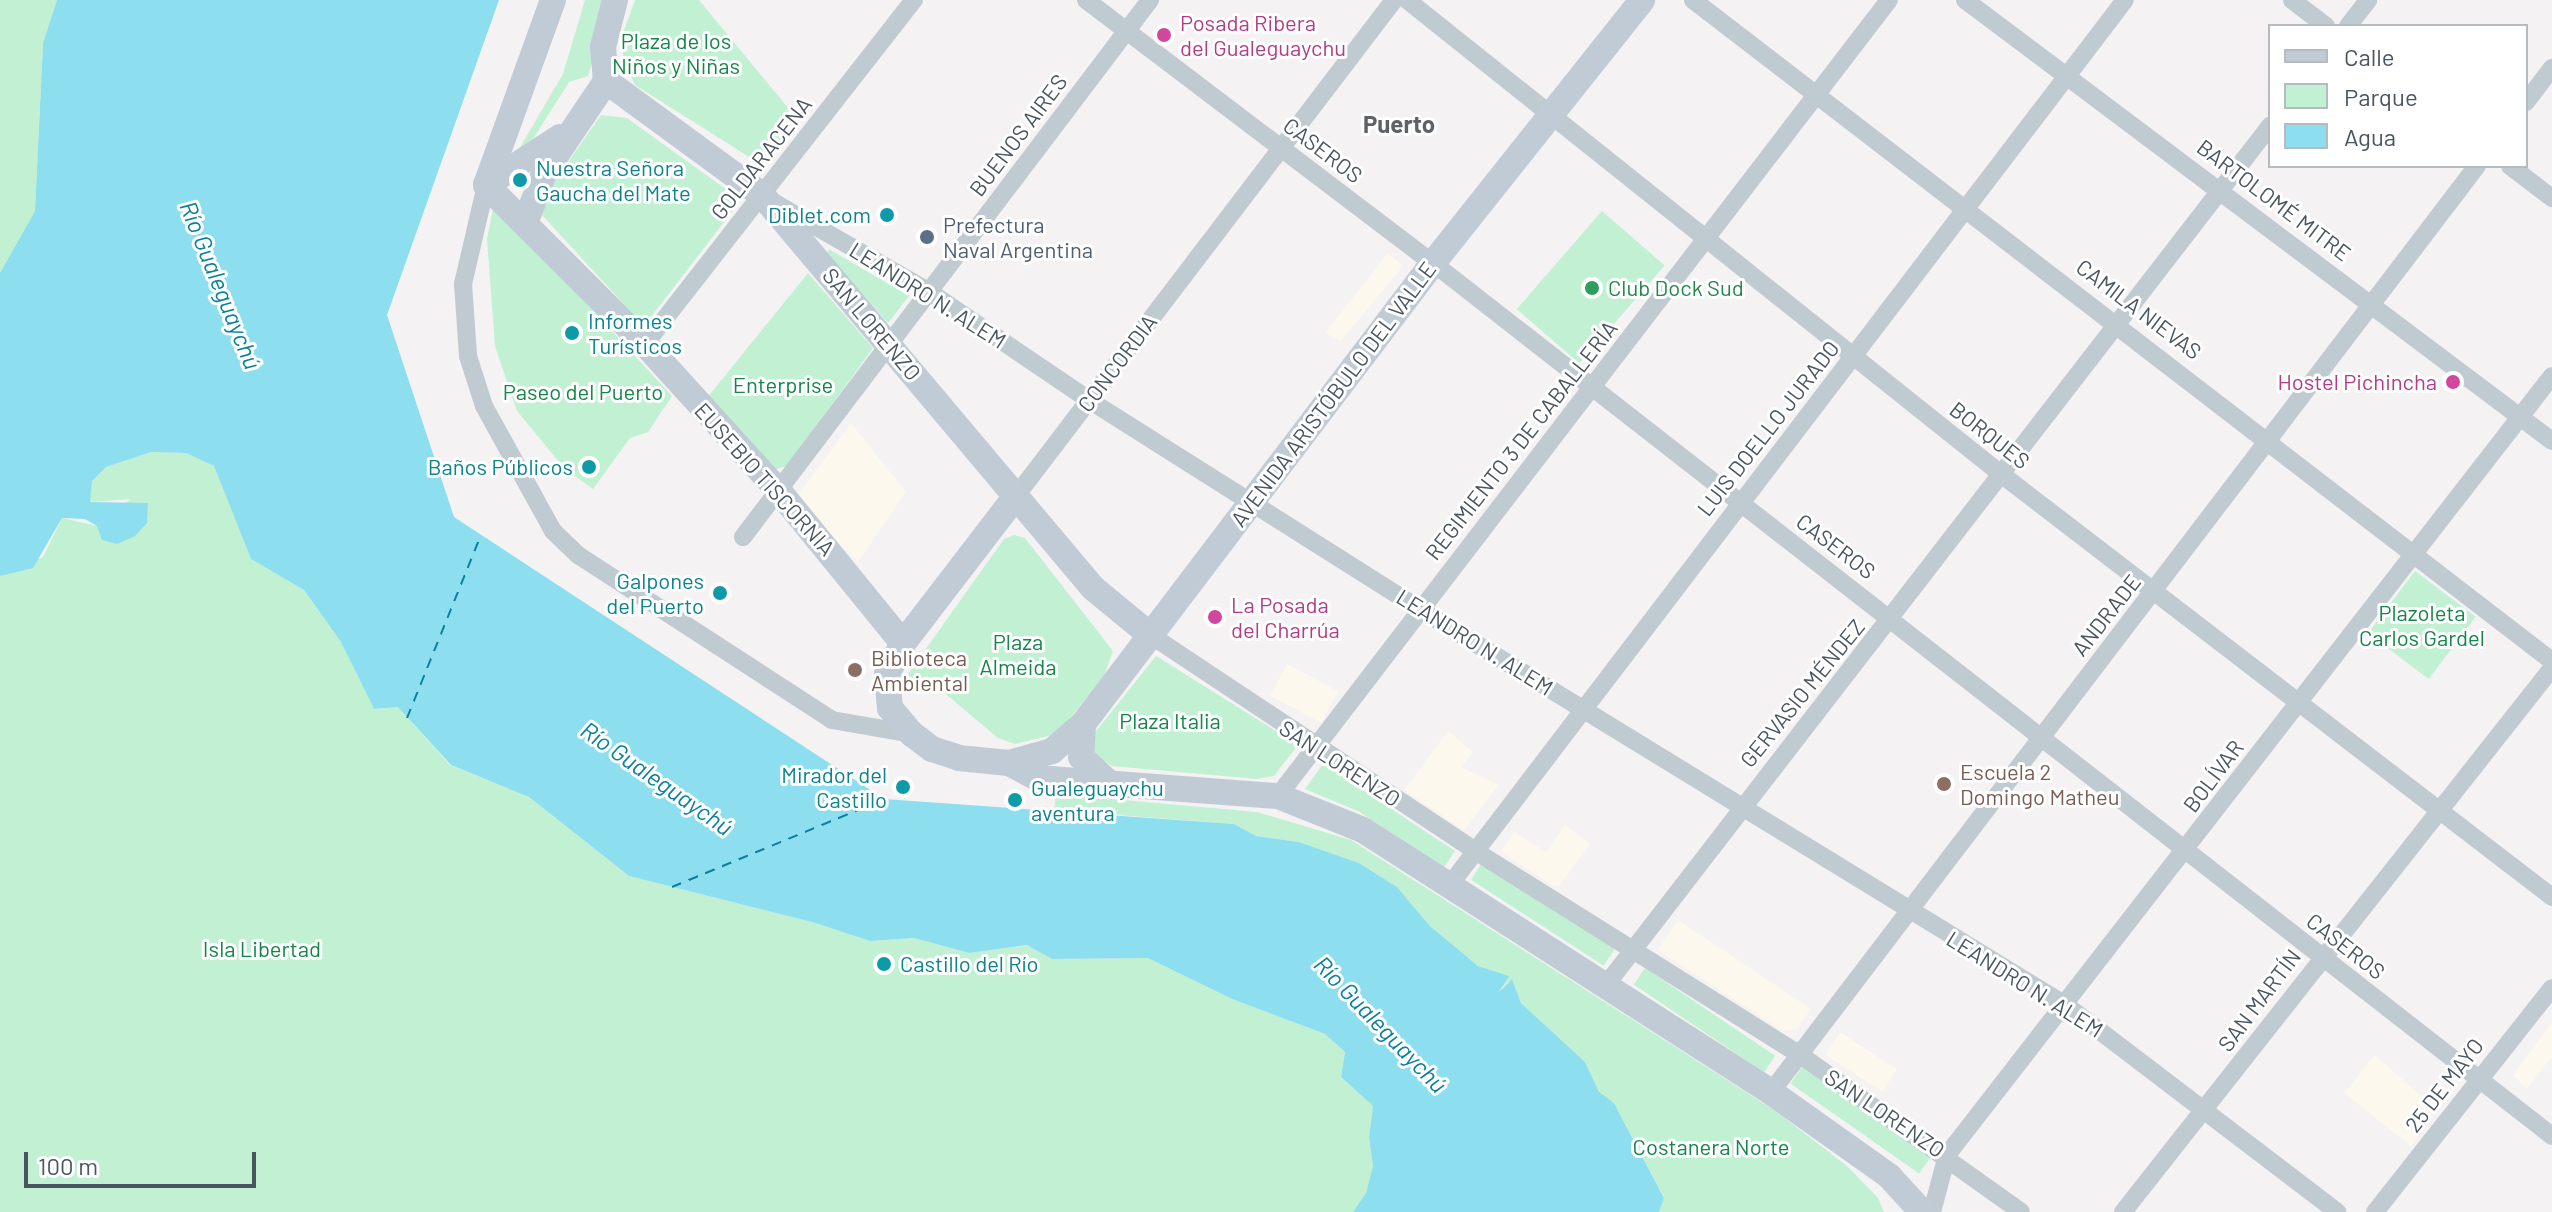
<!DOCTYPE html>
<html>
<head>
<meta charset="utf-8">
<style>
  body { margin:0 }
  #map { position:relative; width:2552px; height:1212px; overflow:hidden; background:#f4f2f2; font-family:Barlow,sans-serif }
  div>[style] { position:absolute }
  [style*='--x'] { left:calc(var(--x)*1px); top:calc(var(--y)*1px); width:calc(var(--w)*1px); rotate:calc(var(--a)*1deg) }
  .commercial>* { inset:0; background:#fdf8ed; transform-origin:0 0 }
  .green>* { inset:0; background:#c1f1d2; transform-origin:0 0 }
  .water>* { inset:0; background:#8ddeef }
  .ferry>* { height:2px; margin-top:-1px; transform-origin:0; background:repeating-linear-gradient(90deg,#09819c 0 10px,transparent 0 18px) }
  .street>* { height:18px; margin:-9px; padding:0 9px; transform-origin:9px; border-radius:9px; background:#c0cad1 }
  .secondary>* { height:26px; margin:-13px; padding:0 13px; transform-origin:13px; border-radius:13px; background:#c0cbd6 }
  .dots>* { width:22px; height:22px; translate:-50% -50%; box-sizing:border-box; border:4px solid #fff; border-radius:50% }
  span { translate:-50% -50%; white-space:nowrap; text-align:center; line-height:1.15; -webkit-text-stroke:6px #fff; paint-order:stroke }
  .hotel-label { font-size:22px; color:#b23c85 }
  .left { translate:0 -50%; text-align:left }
  .right { translate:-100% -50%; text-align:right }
  .park-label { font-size:22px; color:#15864a }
  .street-label { font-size:22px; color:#495660 }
  .culture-label { font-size:22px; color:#0d838f }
  .service-label { font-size:22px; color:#4e5e75 }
  .leisure-label { font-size:22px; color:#27864d }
  .education-label { font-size:22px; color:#785e54 }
  .neighbourhood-label { font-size:24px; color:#5e6267; font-weight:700 }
  .water-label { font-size:24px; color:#09819c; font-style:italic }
  .legend { position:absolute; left:2268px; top:24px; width:260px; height:144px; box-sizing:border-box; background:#fff; border:2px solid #b6bbbf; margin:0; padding:10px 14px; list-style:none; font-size:24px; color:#495660 }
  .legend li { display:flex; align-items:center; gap:16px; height:40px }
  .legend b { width:40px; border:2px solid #b6bbbf }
  .scale { position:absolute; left:24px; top:1152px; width:232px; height:36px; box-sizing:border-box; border:4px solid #495660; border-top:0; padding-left:10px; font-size:24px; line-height:28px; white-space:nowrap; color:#495660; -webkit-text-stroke:6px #fff; paint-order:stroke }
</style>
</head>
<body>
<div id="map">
  <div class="commercial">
    <div style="clip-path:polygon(1388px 253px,1403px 266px,1341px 341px,1325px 333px)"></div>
    <div style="clip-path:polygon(851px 423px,906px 492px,858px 562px,795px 499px)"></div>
    <div style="left:1287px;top:664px;width:58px;height:36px;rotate:28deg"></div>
    <div style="clip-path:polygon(1448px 731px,1473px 752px,1461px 767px,1499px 785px,1464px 830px,1404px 790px)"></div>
    <div style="clip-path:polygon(1565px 825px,1590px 844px,1560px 885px,1553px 886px,1501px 852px,1514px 832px,1546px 852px)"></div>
    <div style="clip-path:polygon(1678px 920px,1811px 1009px,1797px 1029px,1783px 1031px,1658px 950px)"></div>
    <div style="clip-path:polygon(2552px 1022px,2552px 1056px,2527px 1089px,2513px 1075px)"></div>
    <div style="left:1840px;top:1032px;width:68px;height:27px;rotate:33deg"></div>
    <div style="clip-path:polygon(2375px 1055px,2435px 1109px,2411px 1146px,2344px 1093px)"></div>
  </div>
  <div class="green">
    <div style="clip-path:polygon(0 0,57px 0,43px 43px,35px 211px,0 273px)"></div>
    <div style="clip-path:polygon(585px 0,610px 0,588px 76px,569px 82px,526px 150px,512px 161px,563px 74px)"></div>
    <div style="clip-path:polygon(635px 0,699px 0,798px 120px,765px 167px,635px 85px,623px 58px,623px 33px)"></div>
    <div style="clip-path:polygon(601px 115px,627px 118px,741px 200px,644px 326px,542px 215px,550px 188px)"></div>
    <div style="clip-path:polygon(494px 204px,672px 396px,648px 432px,630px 438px,593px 489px,565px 469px,517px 411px,495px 346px,487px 239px)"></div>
    <div style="left:1602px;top:211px;width:83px;height:130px;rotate:41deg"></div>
    <div style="clip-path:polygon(829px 249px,909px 296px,888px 323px,827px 254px)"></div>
    <div style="clip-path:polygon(808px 273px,873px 348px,787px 466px,770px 471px,707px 398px)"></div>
    <div style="clip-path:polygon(151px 452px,186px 453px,214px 466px,251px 559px,304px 590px,341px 642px,374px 709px,398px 707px,450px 765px,529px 797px,629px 876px,812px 922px,870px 941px,914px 938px,969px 953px,1028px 945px,1052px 959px,1148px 958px,1232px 999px,1325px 1034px,1345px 1052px,1341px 1077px,1373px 1106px,1369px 1137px,1373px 1166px,1366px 1193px,1353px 1212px,0 1212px,0 576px,43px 557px,62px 518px,97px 526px,131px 499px,89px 502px,92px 481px,106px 467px)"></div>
    <div style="clip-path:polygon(1014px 535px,1025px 538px,1113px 651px,1104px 676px,1057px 734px,1015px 744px,998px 738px,929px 680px,911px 680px,908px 674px,1004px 539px)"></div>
    <div style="left:2415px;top:571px;width:76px;height:78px;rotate:37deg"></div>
    <div style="clip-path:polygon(1156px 656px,1292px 741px,1295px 749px,1274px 776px,1257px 779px,1112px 766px,1091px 752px,1093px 735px)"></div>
    <div style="clip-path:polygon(1323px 764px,1455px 851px,1444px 867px,1360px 812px,1305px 789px)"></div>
    <div style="clip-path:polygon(1056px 794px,1257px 812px,1351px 840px,1774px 1110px,1847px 1166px,1878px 1198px,1884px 1212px,1659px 1212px,1664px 1197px,1614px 1103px,1599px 1093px,1585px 1062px,1521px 1003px,1512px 979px,1498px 991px,1508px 976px,1478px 966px,1430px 926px,1397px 887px,1359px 863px,1299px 842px,1256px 836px,1234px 824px,1054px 810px)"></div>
    <div style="left:1482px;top:863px;width:158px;height:20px;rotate:33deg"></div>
    <div style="left:1645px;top:968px;width:157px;height:20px;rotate:34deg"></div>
    <div style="left:1802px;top:1067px;width:157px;height:20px;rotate:35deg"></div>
  </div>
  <div class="water">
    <div style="clip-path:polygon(57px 0,499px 0,387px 315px,454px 517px,884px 799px,1234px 824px,1256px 836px,1299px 842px,1359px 863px,1397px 887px,1430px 926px,1478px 966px,1509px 976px,1499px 992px,1512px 979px,1521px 1003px,1585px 1062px,1599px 1092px,1614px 1103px,1664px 1198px,1659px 1212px,1353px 1212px,1366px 1193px,1373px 1166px,1369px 1137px,1373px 1106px,1341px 1077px,1345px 1052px,1325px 1034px,1232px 999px,1148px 958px,1052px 959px,1027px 945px,969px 953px,914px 938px,870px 941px,812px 922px,629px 876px,529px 797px,451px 765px,398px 707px,374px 709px,341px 642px,304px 590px,251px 559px,214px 466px,186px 453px,151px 452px,106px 467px,92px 481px,90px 502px,148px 503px,147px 523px,135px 536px,117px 544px,102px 540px,97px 526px,85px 519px,62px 518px,33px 568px,0 576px,0 273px,35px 211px,43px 43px)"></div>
  </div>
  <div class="ferry">
    <div style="--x:407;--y:718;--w:197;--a:-68"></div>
    <div style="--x:672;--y:887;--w:230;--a:-22.5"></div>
  </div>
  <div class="street">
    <div style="--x:1086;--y:0;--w:435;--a:37.2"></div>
    <div style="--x:1433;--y:263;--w:1419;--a:37.96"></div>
    <div style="--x:1407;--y:0;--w:760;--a:38.59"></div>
    <div style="--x:2001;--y:474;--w:695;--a:37.51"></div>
    <div style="--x:1693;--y:0;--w:1084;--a:37.58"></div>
    <div style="--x:1965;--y:0;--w:734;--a:36.92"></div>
    <div style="--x:2292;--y:0;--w:43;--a:37.4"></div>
    <div style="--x:2348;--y:26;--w:33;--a:-52"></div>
    <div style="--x:2526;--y:102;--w:43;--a:-52.6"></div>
    <div style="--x:2510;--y:166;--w:53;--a:37.3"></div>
    <div style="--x:486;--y:185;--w:102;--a:103.1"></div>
    <div style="--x:463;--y:284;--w:72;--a:86"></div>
    <div style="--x:468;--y:356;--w:52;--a:72.3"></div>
    <div style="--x:484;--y:406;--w:143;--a:61.1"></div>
    <div style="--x:553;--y:531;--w:35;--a:44"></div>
    <div style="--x:578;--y:555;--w:303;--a:33"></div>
    <div style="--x:832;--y:720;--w:81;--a:9.9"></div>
    <div style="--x:775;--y:203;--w:177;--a:29.9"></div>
    <div style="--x:928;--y:291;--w:194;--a:34.1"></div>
    <div style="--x:1089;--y:400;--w:393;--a:32.3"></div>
    <div style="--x:1421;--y:610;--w:758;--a:31.51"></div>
    <div style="--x:2067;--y:1006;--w:340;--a:37.3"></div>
    <div style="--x:645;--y:344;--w:437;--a:-52"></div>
    <div style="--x:1016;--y:496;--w:624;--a:-52.69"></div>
    <div style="--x:743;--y:537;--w:674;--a:-52.84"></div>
    <div style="--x:1149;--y:634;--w:392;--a:33.6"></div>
    <div style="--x:1475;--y:851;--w:382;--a:32.1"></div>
    <div style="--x:1799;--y:1054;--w:272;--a:35.4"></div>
    <div style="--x:1278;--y:796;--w:1003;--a:-52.49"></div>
    <div style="--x:1449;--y:886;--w:1114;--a:-52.66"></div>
    <div style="--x:1606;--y:985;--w:1086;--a:-52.3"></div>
    <div style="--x:1771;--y:1092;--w:1164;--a:-52.68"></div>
    <div style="--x:1932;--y:1212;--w:59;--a:-75.3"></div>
    <div style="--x:1947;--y:1155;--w:986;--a:-52.17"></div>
    <div style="--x:2123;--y:1212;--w:693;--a:-51.74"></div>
    <div style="--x:2375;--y:1212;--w:285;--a:-51.7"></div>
  </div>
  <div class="secondary">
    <div style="--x:606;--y:81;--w:195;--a:36.2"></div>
    <div style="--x:763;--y:196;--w:512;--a:49.91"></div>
    <div style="--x:1093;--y:588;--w:72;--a:39.4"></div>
    <div style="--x:606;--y:81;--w:34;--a:-95"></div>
    <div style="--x:603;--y:47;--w:49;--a:-75.7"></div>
    <div style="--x:486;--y:185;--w:225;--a:45"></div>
    <div style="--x:645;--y:344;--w:197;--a:47.7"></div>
    <div style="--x:778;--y:490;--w:198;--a:50.8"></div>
    <div style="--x:486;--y:185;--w:197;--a:-70.1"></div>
    <div style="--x:486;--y:185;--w:88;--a:-33"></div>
    <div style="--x:526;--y:221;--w:51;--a:-69.4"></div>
    <div style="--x:544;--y:173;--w:111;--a:-56"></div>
    <div style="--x:1016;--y:496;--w:185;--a:127.5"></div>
    <div style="--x:903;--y:643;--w:35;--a:117"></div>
    <div style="--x:887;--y:674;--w:34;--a:85"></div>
    <div style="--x:890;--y:708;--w:34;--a:50"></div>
    <div style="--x:912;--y:734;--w:25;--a:37"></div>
    <div style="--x:932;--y:749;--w:28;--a:18"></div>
    <div style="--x:959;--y:758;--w:50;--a:5.7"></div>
    <div style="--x:1009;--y:763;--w:32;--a:28"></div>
    <div style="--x:1037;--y:778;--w:242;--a:4.3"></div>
    <div style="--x:1278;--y:796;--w:92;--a:21.8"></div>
    <div style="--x:1363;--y:830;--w:485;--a:32.7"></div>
    <div style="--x:1771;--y:1092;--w:145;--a:35.4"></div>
    <div style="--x:1889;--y:1176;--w:49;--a:47.5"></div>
    <div style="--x:1083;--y:724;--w:33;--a:93"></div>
    <div style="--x:1081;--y:757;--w:40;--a:43"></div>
    <div style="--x:1009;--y:763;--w:45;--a:-15.6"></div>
    <div style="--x:1052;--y:751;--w:41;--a:-41.1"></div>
    <div style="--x:1083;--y:724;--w:579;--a:-52.79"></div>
    <div style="--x:1433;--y:263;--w:336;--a:-51.5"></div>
  </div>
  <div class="dots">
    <div style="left:1164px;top:35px;background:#d1479c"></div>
    <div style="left:520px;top:180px;background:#0f9aa8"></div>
    <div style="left:887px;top:215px;background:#0f9aa8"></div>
    <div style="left:927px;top:237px;background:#5c6f8a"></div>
    <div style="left:1592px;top:288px;background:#2e9e5b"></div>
    <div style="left:572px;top:333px;background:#0f9aa8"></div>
    <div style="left:2453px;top:382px;background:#d1479c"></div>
    <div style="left:589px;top:467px;background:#0f9aa8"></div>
    <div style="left:720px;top:593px;background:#0f9aa8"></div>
    <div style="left:1215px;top:617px;background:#d1479c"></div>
    <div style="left:855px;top:670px;background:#8d6e63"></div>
    <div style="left:1944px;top:784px;background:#8d6e63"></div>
    <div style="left:903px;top:787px;background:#0f9aa8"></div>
    <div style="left:1015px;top:800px;background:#0f9aa8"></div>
    <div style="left:884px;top:964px;background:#0f9aa8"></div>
  </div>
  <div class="hotel-label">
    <span class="left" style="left:1180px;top:35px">Posada Ribera<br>del Gualeguaychu</span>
    <span class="right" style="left:2437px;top:382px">Hostel Pichincha</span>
    <span class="left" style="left:1231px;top:617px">La Posada<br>del Charrúa</span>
  </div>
  <div class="park-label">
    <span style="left:676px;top:53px">Plaza de los<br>Niños y Niñas</span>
    <span style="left:783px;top:385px">Enterprise</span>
    <span style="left:583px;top:392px">Paseo del Puerto</span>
    <span style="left:2422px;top:625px">Plazoleta<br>Carlos Gardel</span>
    <span style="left:1018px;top:654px">Plaza<br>Almeida</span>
    <span style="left:1170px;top:721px">Plaza Italia</span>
    <span style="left:262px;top:949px">Isla Libertad</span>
    <span style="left:1711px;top:1147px">Costanera Norte</span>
  </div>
  <div class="street-label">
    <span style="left:1018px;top:135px;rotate:-53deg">BUENOS AIRES</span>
    <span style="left:1323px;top:150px;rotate:37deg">CASEROS</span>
    <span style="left:761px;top:158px;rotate:-52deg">GOLDARACENA</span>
    <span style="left:2274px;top:200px;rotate:37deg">BARTOLOMÉ MITRE</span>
    <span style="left:928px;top:295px;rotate:32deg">LEANDRO N. ALEM</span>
    <span style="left:2139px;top:309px;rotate:37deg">CAMILA NIEVAS</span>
    <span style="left:872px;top:324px;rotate:50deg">SAN LORENZO</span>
    <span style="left:1117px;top:363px;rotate:-53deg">CONCORDIA</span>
    <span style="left:1333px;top:394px;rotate:-53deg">AVENIDA ARISTÓBULO DEL VALLE</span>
    <span style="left:1768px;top:428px;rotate:-52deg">LUIS DOELLO JURADO</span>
    <span style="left:1990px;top:435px;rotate:38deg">BORQUES</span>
    <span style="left:1521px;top:440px;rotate:-52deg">REGIMIENTO 3 DE CABALLERÍA</span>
    <span style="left:765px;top:479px;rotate:48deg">EUSEBIO TISCORNIA</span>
    <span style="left:1836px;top:546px;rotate:37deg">CASEROS</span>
    <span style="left:2106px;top:615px;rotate:-52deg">ANDRADE</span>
    <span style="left:1475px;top:642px;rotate:32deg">LEANDRO N. ALEM</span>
    <span style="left:1802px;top:693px;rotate:-51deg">GERVASIO MÉNDEZ</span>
    <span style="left:1340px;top:763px;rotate:33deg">SAN LORENZO</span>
    <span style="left:2213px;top:776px;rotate:-53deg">BOLÍVAR</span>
    <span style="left:2346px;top:946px;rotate:38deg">CASEROS</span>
    <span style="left:2025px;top:984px;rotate:32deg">LEANDRO N. ALEM</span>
    <span style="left:2259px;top:1000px;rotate:-53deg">SAN MARTÍN</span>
    <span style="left:2444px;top:1085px;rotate:-52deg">25 DE MAYO</span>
    <span style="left:1885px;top:1113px;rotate:34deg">SAN LORENZO</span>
  </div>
  <div class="culture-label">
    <span class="left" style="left:536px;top:180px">Nuestra Señora<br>Gaucha del Mate</span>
    <span class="right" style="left:871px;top:215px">Diblet.com</span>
    <span class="left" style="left:588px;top:333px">Informes<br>Turísticos</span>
    <span class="right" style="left:573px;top:467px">Baños Públicos</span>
    <span class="right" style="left:704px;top:593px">Galpones<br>del Puerto</span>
    <span class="right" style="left:887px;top:787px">Mirador del<br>Castillo</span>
    <span class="left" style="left:1031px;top:800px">Gualeguaychu<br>aventura</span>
    <span class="left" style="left:900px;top:964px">Castillo del Río</span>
  </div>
  <div class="service-label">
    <span class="left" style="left:943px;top:237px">Prefectura<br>Naval Argentina</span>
  </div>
  <div class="leisure-label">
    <span class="left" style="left:1608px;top:288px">Club Dock Sud</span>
  </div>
  <div class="education-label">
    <span class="left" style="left:871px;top:670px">Biblioteca<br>Ambiental</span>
    <span class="left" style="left:1960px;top:784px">Escuela 2<br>Domingo Matheu</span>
  </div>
  <div class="neighbourhood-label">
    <span style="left:1399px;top:124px">Puerto</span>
  </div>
  <div class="water-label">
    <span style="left:221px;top:285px;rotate:68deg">Río Gualeguaychú</span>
    <span style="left:657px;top:778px;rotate:35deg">Río Gualeguaychú</span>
    <span style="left:1381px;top:1024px;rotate:46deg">Río Gualeguaychú</span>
  </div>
  <ul class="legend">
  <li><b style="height:10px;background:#c0cbd6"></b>Calle</li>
  <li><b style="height:22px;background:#c1f1d2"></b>Parque</li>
  <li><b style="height:22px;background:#8ddeef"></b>Agua</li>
  </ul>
  <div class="scale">100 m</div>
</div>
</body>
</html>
